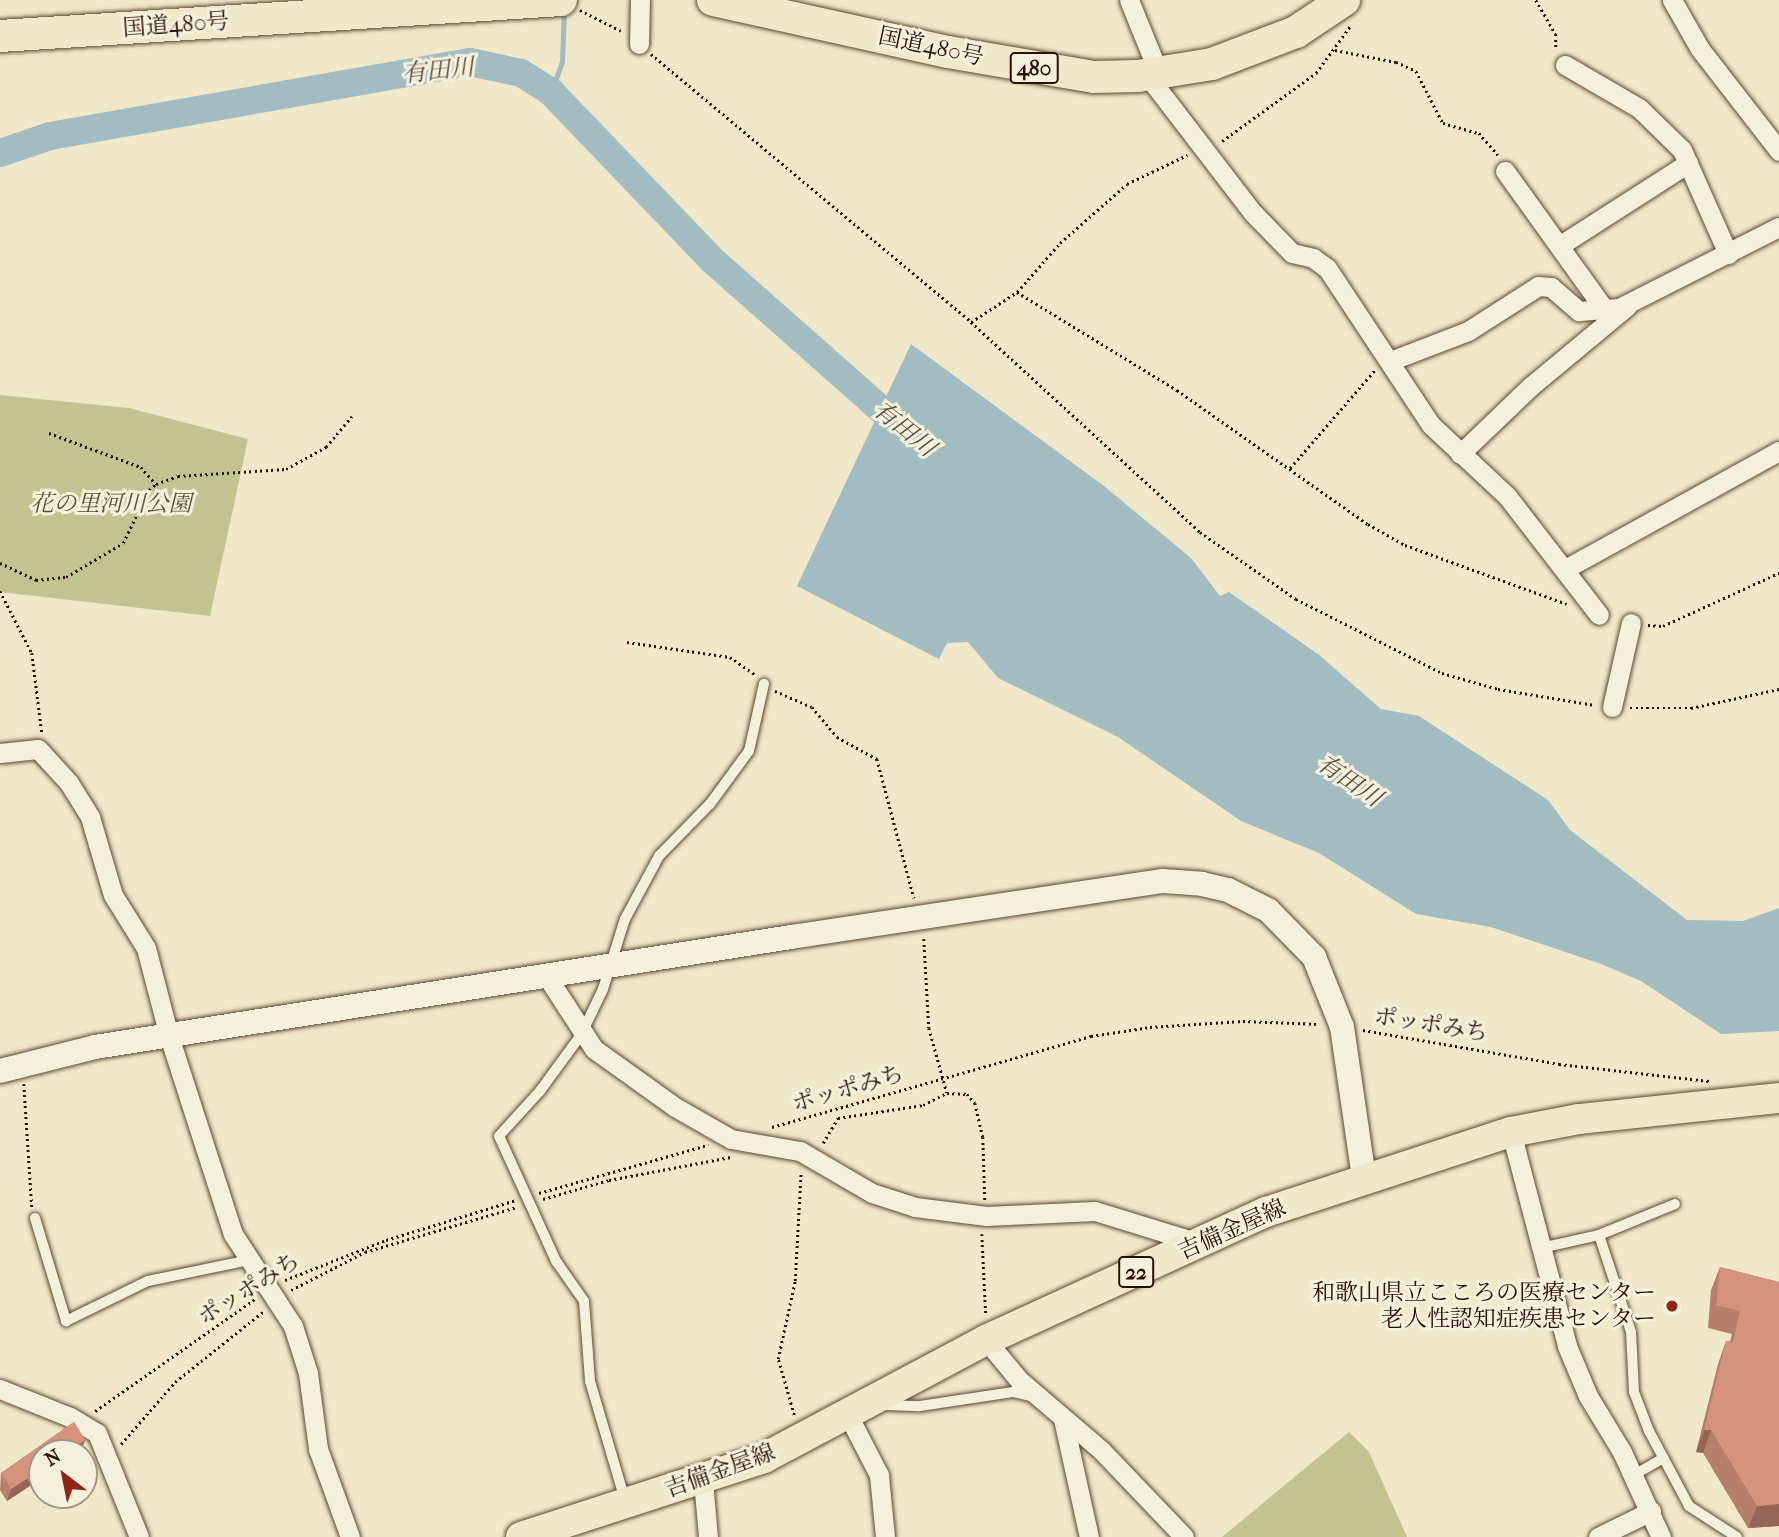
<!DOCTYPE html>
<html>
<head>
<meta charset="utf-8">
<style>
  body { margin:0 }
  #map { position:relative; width:1779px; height:1537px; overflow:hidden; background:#f0e8c8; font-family:"IM FELL French Canon","Noto Serif JP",serif }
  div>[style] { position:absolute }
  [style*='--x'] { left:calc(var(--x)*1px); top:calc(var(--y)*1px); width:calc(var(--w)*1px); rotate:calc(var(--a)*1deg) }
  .green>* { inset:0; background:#c1c490 }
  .water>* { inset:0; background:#a1bdc2 }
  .stream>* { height:4.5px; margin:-2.25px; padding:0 2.25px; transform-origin:2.25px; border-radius:2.25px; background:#a1bdc2 }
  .river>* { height:28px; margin:-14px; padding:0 14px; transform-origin:14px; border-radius:14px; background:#a1bdc2 }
  .path>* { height:2.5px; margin-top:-1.25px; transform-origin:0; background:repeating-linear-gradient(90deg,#291003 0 2px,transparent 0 5.5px) }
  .roads { filter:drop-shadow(0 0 2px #5b4634) drop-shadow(0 0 2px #5b4634) }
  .service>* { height:10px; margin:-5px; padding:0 5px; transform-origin:5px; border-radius:5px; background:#f5f0db }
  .minor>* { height:19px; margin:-9.5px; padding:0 9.5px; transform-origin:9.5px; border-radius:9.5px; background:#f5f0db }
  .tertiary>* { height:24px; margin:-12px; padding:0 12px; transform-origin:12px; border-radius:12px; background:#f5f0db }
  .primary>* { height:30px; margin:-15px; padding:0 15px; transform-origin:15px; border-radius:15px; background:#f0e8c8 }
  .trunk>* { height:32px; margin:-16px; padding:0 16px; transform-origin:16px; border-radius:16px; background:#f0e8c8 }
  .wall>* { inset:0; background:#b77e6c }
  .shaded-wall>* { inset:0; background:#956658 }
  .building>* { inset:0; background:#d5927d }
  .dots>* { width:19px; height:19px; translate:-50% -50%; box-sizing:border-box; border:4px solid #f5f0db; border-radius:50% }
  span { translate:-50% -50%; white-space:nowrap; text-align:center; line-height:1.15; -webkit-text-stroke:6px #f5f0db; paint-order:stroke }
  .shield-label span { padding:2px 5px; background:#f5f0db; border:2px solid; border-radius:5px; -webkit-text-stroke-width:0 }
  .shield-label { font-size:21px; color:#291003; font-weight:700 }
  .street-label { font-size:23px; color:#291003 }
  .park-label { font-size:23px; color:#5e4f34; font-style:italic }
  .poi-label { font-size:23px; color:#291003 }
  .right { translate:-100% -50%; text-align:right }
  .water-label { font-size:24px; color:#534d46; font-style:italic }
  .north { position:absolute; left:28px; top:1439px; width:70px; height:70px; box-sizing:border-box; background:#f5f0db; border:2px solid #a39685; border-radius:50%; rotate:328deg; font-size:19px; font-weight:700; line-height:28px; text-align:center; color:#291003 }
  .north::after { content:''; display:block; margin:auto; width:24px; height:32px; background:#8f2418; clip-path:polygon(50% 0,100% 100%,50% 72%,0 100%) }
</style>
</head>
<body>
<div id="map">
  <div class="green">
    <div style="clip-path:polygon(0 395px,129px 408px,248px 439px,210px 616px,0 592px)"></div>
    <div style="clip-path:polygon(1349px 1432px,1369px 1452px,1407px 1537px,1222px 1537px)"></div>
  </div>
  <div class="water">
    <div style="clip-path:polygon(911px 344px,1104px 486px,1191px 558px,1220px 596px,1229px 592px,1318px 654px,1381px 709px,1419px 716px,1548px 800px,1570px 830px,1687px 920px,1743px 921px,1779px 908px,1779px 1031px,1721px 1034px,1641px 981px,1601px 964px,1491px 927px,1416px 914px,1319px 853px,1241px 821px,1118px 737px,998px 678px,968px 642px,947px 643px,939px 659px,797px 586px)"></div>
  </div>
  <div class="stream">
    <div style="--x:551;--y:92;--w:32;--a:-70"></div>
    <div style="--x:562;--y:62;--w:51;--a:-87.8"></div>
  </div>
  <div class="river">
    <div style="--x:0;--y:153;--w:53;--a:-18.8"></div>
    <div style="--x:50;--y:136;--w:426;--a:-10"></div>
    <div style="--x:470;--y:62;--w:52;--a:12.2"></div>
    <div style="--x:521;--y:73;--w:36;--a:32"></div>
    <div style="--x:551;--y:92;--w:231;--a:46.2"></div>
    <div style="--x:711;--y:259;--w:263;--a:41.5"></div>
  </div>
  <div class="path">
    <div style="--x:1536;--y:0;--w:39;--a:60"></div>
    <div style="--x:1556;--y:34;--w:16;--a:90"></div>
    <div style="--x:580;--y:10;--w:46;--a:27.1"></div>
    <div style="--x:1335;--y:50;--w:62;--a:11.1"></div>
    <div style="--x:1396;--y:62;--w:22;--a:24"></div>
    <div style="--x:1416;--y:71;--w:59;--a:62.6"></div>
    <div style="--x:1443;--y:123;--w:37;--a:16"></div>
    <div style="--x:1479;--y:133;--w:29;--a:49"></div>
    <div style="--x:651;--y:54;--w:417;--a:39.9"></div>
    <div style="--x:971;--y:322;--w:311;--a:42.5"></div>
    <div style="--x:1200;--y:532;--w:117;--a:34.9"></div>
    <div style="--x:1296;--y:599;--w:164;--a:26.9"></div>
    <div style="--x:1442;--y:673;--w:58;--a:15.9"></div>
    <div style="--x:1498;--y:689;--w:98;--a:9.4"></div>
    <div style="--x:1222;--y:141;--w:116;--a:-35.9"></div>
    <div style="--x:1316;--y:73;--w:59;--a:-53.9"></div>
    <div style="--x:1017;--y:292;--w:188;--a:31.5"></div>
    <div style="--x:1177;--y:390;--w:233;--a:35.1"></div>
    <div style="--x:1368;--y:524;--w:43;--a:29.6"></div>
    <div style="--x:1405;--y:545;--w:172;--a:20"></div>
    <div style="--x:971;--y:322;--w:55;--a:-33.1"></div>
    <div style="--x:1017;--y:292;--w:65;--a:-48.7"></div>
    <div style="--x:1060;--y:243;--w:89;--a:-41.4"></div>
    <div style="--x:1127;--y:184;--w:67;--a:-25.8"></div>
    <div style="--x:49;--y:433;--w:98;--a:20.3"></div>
    <div style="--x:141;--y:467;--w:23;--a:49"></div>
    <div style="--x:1290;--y:468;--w:130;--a:-49.1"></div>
    <div style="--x:0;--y:563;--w:40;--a:25"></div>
    <div style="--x:36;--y:580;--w:30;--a:-6"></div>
    <div style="--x:66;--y:577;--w:66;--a:-30.8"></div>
    <div style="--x:123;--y:543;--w:59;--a:-63.9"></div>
    <div style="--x:149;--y:490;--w:9;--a:-41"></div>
    <div style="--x:156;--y:484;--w:23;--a:-20"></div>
    <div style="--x:178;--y:476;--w:108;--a:-3.7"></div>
    <div style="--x:286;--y:469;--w:46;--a:-28.8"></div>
    <div style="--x:326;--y:447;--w:40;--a:-50"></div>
    <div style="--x:0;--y:591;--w:70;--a:62.7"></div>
    <div style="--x:32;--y:653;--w:81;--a:82.9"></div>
    <div style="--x:1648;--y:625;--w:15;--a:4"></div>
    <div style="--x:1663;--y:626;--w:128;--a:-24.6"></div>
    <div style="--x:627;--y:642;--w:104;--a:8.3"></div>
    <div style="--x:730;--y:657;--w:33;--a:35"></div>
    <div style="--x:775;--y:691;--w:40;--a:23.4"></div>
    <div style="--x:812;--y:707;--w:39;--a:50"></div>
    <div style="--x:837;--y:737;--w:46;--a:28.8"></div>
    <div style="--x:877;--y:759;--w:144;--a:75.1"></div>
    <div style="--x:1630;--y:708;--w:61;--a:0"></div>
    <div style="--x:1691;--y:708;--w:90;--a:-12.2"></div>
    <div style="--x:924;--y:939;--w:89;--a:86.8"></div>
    <div style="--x:929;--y:1028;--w:67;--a:74.5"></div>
    <div style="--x:1363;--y:1030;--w:199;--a:9.8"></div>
    <div style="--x:1559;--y:1064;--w:151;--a:6.5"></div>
    <div style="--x:24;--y:1084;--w:123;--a:86.3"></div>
    <div style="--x:772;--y:1127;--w:332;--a:-15.9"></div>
    <div style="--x:1091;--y:1036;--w:60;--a:-8.7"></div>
    <div style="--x:1150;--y:1027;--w:93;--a:-3.7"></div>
    <div style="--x:1243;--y:1021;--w:75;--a:2.3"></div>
    <div style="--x:823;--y:1143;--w:29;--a:-59"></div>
    <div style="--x:838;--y:1118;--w:86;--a:-8.7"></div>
    <div style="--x:923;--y:1105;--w:27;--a:-27"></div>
    <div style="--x:947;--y:1093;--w:20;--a:3"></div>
    <div style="--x:967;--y:1094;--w:12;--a:48"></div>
    <div style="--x:975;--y:1103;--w:35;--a:77"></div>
    <div style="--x:983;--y:1137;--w:63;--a:88.2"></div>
    <div style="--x:539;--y:1193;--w:176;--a:-15.9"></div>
    <div style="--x:543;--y:1199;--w:69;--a:-16.1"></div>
    <div style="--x:609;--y:1180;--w:124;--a:-10.7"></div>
    <div style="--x:982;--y:1234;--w:81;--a:87.2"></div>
    <div style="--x:285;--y:1280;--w:109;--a:-21.6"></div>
    <div style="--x:386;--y:1240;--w:136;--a:-17.1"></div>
    <div style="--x:291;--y:1290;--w:83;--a:-27.2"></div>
    <div style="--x:365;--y:1252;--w:159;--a:-16.5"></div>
    <div style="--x:95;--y:1411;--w:195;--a:-35"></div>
    <div style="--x:794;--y:1415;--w:58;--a:-105.9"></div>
    <div style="--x:778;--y:1359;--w:80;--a:-77.7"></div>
    <div style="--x:795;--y:1281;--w:110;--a:-86.9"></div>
    <div style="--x:121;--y:1444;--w:82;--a:-48.9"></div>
    <div style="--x:175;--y:1382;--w:114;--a:-38.6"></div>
  </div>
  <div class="roads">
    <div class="service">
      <div style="--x:35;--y:1218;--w:108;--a:73.2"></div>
      <div style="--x:66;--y:1321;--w:91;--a:-26"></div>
      <div style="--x:148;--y:1281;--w:103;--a:-11.7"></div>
      <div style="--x:1599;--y:1235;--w:102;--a:71.7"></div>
      <div style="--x:1631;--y:1332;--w:60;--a:87.1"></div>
      <div style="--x:1634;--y:1392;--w:42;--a:69"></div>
      <div style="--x:1649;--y:1431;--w:85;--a:61.9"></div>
      <div style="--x:1689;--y:1506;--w:57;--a:32.9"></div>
      <div style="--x:1541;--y:1248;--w:59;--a:-12.6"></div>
      <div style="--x:1599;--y:1235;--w:82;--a:-22.2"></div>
      <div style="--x:886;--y:1405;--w:34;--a:2"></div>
      <div style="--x:920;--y:1406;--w:94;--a:-8.6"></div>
      <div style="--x:1013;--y:1392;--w:17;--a:13"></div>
      <div style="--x:1634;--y:1475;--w:34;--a:-30"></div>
      <div style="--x:625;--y:1500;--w:124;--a:-106.4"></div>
      <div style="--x:590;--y:1381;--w:80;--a:-94.3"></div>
      <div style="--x:584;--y:1301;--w:49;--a:-125"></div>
      <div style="--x:556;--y:1261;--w:137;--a:-114.5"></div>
      <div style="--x:499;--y:1136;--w:61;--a:-47.7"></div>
      <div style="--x:540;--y:1091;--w:69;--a:-53.8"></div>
      <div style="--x:581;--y:1035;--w:51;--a:-64.4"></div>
      <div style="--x:603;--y:989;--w:73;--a:-72.6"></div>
      <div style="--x:625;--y:919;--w:72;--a:-61.6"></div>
      <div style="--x:659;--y:856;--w:73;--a:-45.6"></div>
      <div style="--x:710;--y:804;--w:66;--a:-53.7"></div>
      <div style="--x:749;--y:751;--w:69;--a:-77.4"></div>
    </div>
    <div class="minor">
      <div style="--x:1129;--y:0;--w:80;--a:67.9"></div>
      <div style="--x:1672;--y:0;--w:56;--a:60.3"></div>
      <div style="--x:1700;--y:49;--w:129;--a:52.2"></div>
      <div style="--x:639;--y:44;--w:44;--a:-88.7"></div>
      <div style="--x:1565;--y:65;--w:86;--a:30.2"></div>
      <div style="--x:1639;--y:108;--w:60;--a:44.3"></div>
      <div style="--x:1682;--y:150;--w:114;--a:66.1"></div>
      <div style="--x:1147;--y:75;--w:174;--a:52.5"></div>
      <div style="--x:1253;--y:213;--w:56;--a:45.7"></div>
      <div style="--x:1292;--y:253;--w:22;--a:13"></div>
      <div style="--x:1313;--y:258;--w:17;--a:36"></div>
      <div style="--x:1327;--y:268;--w:188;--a:56.5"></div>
      <div style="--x:1431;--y:425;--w:104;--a:43.1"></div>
      <div style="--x:1507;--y:496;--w:150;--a:52.3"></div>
      <div style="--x:1505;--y:171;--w:171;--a:54.3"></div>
      <div style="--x:1562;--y:244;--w:150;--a:-32.7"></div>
      <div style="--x:1390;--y:361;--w:84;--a:-21"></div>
      <div style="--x:1468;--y:331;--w:83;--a:-32.7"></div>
      <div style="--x:1538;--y:286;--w:13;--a:4"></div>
      <div style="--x:1551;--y:287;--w:37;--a:41"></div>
      <div style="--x:1579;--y:311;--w:40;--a:-4.3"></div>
      <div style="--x:1619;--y:308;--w:179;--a:-26.9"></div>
      <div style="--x:1460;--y:454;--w:98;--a:-43.8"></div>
      <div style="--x:1531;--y:386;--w:124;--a:-39.7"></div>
      <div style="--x:1565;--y:569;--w:244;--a:-28.9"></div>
      <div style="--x:1612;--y:707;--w:86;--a:-77.3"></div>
      <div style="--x:0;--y:753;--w:38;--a:-6"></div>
      <div style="--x:38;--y:749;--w:46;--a:47.6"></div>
      <div style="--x:69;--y:783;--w:40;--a:58"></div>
      <div style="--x:90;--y:817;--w:81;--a:73.6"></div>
      <div style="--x:113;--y:895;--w:62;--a:58.1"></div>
      <div style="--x:146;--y:948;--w:91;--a:75.4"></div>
      <div style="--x:169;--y:1036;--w:208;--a:72.1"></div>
      <div style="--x:233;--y:1234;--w:110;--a:56.9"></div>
      <div style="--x:293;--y:1326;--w:49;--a:72.3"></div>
      <div style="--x:308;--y:1373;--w:77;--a:82.5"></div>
      <div style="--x:318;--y:1449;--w:94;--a:70"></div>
      <div style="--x:546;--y:975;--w:88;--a:57"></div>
      <div style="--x:594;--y:1049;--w:100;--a:35.6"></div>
      <div style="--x:675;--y:1107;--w:64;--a:29.7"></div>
      <div style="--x:731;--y:1139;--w:70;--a:9.9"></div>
      <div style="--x:800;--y:1151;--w:83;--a:30.3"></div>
      <div style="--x:872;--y:1193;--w:45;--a:18"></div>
      <div style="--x:915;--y:1207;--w:72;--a:7.2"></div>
      <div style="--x:986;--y:1216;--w:109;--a:-2.6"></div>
      <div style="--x:1095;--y:1211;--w:109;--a:17.1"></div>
      <div style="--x:1511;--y:1132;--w:221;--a:75.3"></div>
      <div style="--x:1567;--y:1346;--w:54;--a:67.2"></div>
      <div style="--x:1588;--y:1396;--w:66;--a:58.7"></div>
      <div style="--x:1622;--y:1452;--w:94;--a:65.4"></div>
      <div style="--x:986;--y:1340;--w:52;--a:50.5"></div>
      <div style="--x:1019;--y:1380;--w:108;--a:40.5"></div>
      <div style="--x:1101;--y:1450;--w:120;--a:46.3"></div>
      <div style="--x:0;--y:1389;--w:75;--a:21.8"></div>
      <div style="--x:70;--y:1417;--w:31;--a:31"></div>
      <div style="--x:97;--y:1433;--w:112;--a:68"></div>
      <div style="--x:848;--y:1415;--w:68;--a:62.7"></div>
      <div style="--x:879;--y:1475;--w:62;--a:84.5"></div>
      <div style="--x:1063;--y:1419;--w:121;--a:77.6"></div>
      <div style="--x:703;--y:1480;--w:57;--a:85"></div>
      <div style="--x:1598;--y:1537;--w:59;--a:-26.1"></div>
    </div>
    <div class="tertiary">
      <div style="--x:0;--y:1071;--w:98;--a:-14.2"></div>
      <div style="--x:95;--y:1047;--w:705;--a:-8.98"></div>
      <div style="--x:791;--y:937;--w:376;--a:-8.6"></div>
      <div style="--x:1163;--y:881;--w:39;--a:4"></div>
      <div style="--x:1202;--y:884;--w:27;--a:13"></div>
      <div style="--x:1228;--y:890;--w:45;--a:26.6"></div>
      <div style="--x:1268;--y:910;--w:66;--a:45.6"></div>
      <div style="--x:1314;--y:957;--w:75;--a:68.2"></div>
      <div style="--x:1342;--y:1027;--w:153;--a:81.7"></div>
    </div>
    <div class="primary">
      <div style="--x:521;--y:1537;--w:256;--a:-18"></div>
      <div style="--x:764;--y:1458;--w:251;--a:-28"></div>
      <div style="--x:986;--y:1340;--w:308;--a:-24.6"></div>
      <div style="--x:1266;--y:1212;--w:258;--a:-18.1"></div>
      <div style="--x:1511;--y:1132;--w:69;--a:-10.8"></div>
      <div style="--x:1579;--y:1119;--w:201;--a:-6"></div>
    </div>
    <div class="trunk">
      <div style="--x:713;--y:0;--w:241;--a:12.5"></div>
      <div style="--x:948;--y:52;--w:148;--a:9.7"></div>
      <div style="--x:1094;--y:77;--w:44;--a:-1.3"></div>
      <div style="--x:1138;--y:76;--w:75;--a:-9.2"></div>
      <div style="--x:1212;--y:64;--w:90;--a:-20.9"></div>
      <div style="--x:1296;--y:32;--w:58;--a:-33.7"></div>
      <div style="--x:0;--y:36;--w:562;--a:-3.67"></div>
    </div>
  </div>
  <div class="wall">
    <div style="clip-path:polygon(1720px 1267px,1779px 1282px,1779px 1526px,1748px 1528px,1703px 1453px,1696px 1452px,1718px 1364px,1726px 1341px,1730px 1341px,1732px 1334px,1708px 1328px,1711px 1290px)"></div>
    <div style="clip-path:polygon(74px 1422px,85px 1440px,81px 1452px,80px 1453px,42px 1453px,42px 1478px,7px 1501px,0 1490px,1px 1473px)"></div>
  </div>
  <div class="shaded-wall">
    <div style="clip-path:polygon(1704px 1430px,1711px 1430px,1703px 1453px,1696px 1452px)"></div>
    <div style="clip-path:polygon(85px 1440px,81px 1452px,80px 1453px,66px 1453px)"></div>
    <div style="clip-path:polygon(42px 1469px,42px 1478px,7px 1501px,11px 1489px)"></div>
    <div style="clip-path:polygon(1779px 1504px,1779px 1526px,1748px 1528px,1757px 1506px)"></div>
  </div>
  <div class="building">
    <div style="clip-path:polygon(1720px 1267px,1779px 1282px,1779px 1504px,1757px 1506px,1711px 1430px,1704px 1430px,1726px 1341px,1733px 1342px,1740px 1311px,1716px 1305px)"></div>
    <div style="clip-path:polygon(74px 1422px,85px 1440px,66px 1453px,42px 1453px,42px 1469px,11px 1489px,1px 1473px)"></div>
  </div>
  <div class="dots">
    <div style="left:1672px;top:1306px;background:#8f2418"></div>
  </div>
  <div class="shield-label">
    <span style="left:1034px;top:68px">480</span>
    <span style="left:1136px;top:1272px">22</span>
  </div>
  <div class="street-label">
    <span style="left:176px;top:25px;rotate:-4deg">国道480号</span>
    <span style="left:931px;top:47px;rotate:12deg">国道480号</span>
    <span style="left:1431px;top:1025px;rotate:9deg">ポッポみち</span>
    <span style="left:848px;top:1089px;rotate:-16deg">ポッポみち</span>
    <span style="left:1232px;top:1230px;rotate:-24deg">吉備金屋線</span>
    <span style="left:249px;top:1289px;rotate:-32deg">ポッポみち</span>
    <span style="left:720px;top:1471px;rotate:-20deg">吉備金屋線</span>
  </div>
  <div class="park-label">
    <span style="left:111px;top:504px">花の里河川公園</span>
  </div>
  <div class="poi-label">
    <span class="right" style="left:1656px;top:1306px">和歌山県立こころの医療センター<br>老人性認知症疾患センター</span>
  </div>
  <div class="water-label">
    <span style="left:438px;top:71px;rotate:-6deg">有田川</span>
    <span style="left:904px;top:429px;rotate:39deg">有田川</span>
    <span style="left:1349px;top:781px;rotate:34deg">有田川</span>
  </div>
  <div class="north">N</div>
</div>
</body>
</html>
